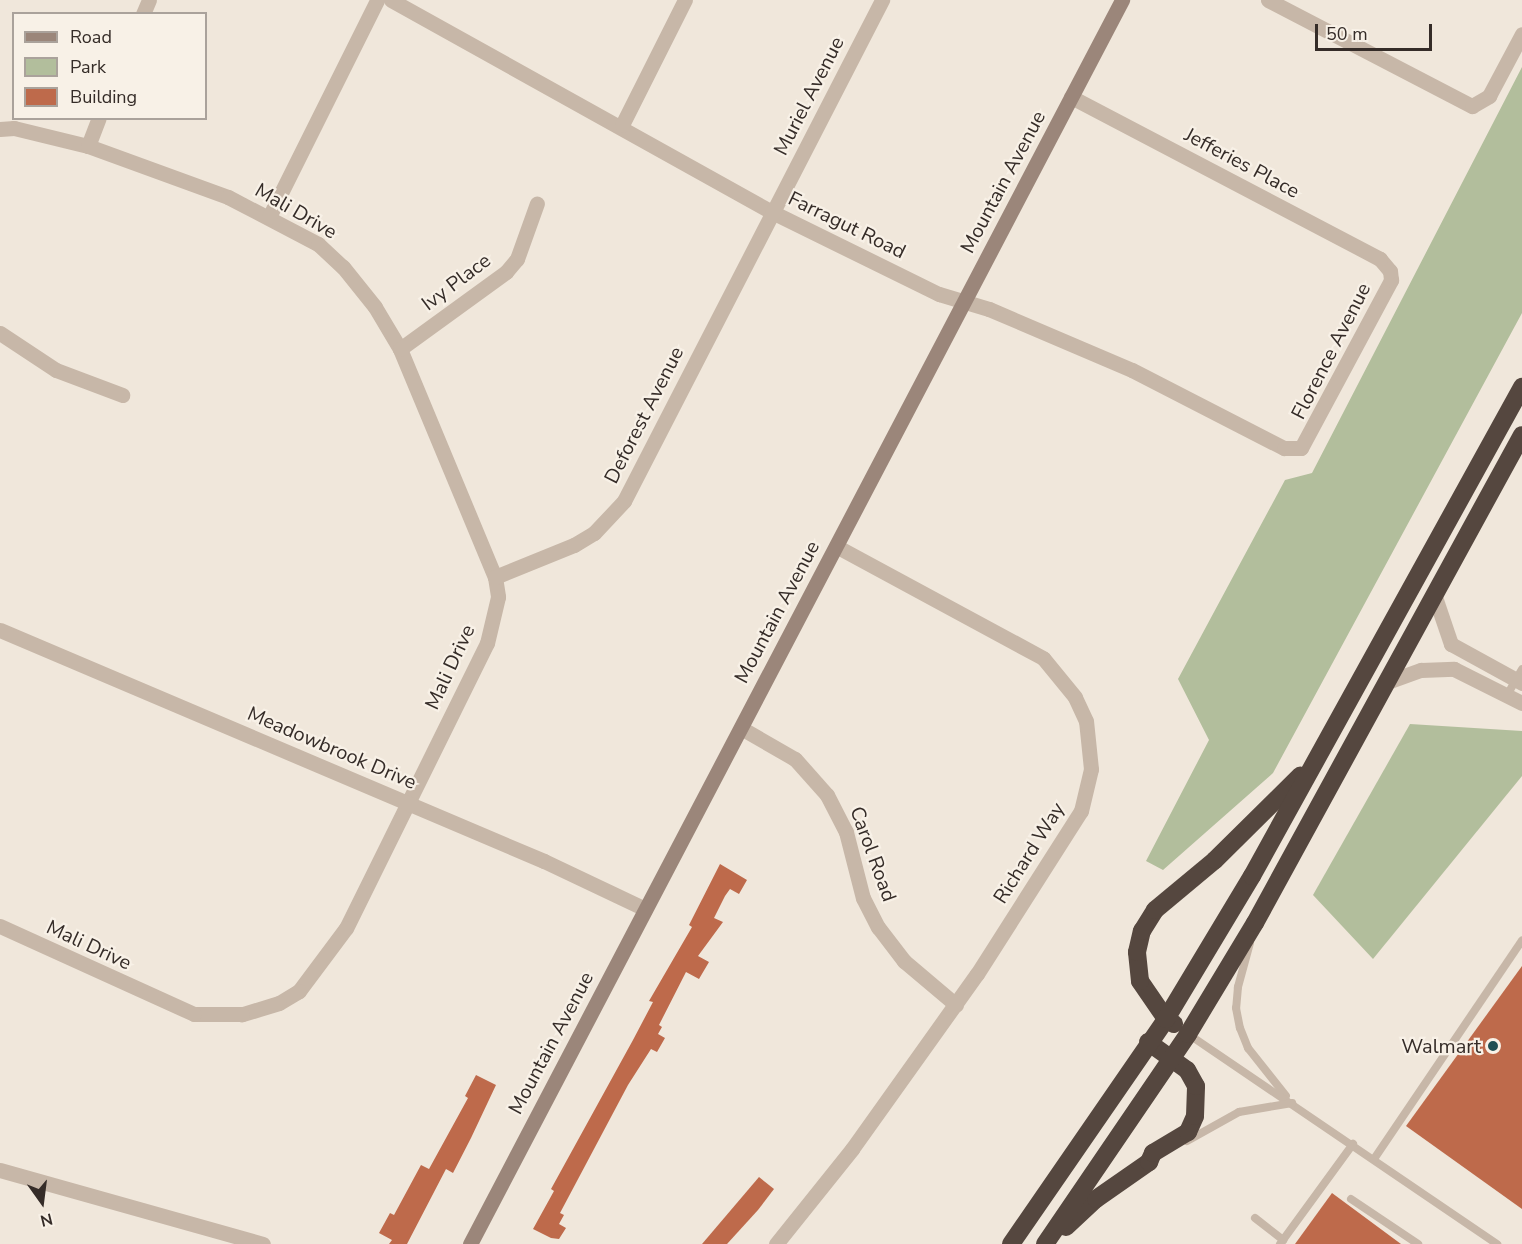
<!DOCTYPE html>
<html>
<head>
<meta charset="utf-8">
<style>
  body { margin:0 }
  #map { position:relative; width:1522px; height:1244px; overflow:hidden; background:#f0e7db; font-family:"Nunito Sans",sans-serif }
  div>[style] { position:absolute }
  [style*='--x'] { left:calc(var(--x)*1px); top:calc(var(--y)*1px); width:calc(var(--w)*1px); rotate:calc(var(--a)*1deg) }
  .green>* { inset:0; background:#b2be9c }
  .building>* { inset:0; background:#be6a4b }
  .lane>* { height:8px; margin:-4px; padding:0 4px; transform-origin:4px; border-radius:4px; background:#c7b7a8 }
  .street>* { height:15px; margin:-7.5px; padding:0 7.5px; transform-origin:7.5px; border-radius:7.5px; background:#c7b7a8 }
  .secondary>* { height:15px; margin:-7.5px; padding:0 7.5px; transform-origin:7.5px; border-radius:7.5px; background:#9b867a }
  .highway>* { height:18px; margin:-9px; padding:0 9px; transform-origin:9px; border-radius:9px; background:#55473f }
  .dots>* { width:16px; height:16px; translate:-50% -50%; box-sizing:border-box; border:3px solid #f8f1e7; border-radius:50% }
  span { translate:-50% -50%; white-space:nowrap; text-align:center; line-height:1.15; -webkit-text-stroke:4.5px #f8f1e7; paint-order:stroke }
  .street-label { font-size:20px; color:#352c28 }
  .poi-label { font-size:20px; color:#352c28 }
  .right { translate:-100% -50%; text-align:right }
  .legend { position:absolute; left:12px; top:12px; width:195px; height:108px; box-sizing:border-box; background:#f8f1e7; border:2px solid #aaa29b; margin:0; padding:8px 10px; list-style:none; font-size:18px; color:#352c28 }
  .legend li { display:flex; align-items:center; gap:12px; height:30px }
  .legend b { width:30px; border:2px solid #aaa29b }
  .north { position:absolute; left:12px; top:1172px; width:60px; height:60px; -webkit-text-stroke:4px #f8f1e7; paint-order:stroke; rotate:166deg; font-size:16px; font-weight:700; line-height:24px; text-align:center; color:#352c28 }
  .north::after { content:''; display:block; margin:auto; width:21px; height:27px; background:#352c28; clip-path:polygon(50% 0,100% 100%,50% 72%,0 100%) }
  .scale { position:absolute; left:1315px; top:24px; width:117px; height:27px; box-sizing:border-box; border:3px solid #352c28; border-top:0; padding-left:8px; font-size:18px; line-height:21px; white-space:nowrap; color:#352c28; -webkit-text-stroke:4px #f8f1e7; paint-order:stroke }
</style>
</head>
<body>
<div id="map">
  <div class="green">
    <div style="clip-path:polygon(1522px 67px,1522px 313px,1273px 773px,1163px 870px,1146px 861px,1209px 740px,1178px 679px,1285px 480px,1312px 473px)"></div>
    <div style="clip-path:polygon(1410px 724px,1522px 731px,1522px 776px,1373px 959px,1313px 895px)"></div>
  </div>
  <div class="building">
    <div style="clip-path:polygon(720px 864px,747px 880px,739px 894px,730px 889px,725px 896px,714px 918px,723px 922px,698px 956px,709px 962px,699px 979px,686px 972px,659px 1025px,662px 1027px,658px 1034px,665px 1038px,657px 1052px,651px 1049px,628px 1085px,560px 1213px,564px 1215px,559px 1224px,566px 1228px,559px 1239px,551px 1238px,533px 1229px,554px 1191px,551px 1189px,633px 1040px,653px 1002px,649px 1001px,692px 927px,689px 925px)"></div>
    <div style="clip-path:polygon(1522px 966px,1522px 1209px,1406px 1126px)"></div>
    <div style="clip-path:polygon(476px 1075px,496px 1085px,471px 1138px,453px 1173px,446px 1169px,407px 1244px,389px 1244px,392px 1240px,379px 1233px,390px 1213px,394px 1215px,421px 1165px,429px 1169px,468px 1098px,465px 1096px)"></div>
    <div style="clip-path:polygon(759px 1177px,774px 1189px,758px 1210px,727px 1244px,702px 1244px)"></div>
    <div style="clip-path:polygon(1332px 1193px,1401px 1244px,1295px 1244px)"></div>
  </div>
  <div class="lane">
    <div style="--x:1506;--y:697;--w:32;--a:-60"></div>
    <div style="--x:1250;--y:943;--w:46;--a:105.3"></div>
    <div style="--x:1238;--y:987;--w:21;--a:95"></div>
    <div style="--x:1236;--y:1008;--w:20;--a:79"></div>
    <div style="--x:1240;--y:1028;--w:22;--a:68"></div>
    <div style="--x:1248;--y:1048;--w:61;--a:51.6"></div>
    <div style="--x:1188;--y:1034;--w:374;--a:34.2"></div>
    <div style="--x:1187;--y:1141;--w:60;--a:-29.1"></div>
    <div style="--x:1239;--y:1112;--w:54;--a:-9.6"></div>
    <div style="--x:1374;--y:1159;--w:264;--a:-55.9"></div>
    <div style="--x:1351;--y:1199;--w:81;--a:33.9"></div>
    <div style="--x:1255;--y:1218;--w:36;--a:38"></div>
    <div style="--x:1280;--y:1244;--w:124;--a:-53.9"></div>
  </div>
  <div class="street">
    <div style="--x:391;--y:0;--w:436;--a:29.1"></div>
    <div style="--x:772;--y:212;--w:186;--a:26.2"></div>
    <div style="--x:939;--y:294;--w:52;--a:16.7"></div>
    <div style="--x:989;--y:309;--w:155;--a:23.1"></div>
    <div style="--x:1132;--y:370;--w:171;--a:27.2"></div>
    <div style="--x:1284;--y:448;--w:17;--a:0"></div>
    <div style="--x:1301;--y:448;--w:191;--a:-61.8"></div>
    <div style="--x:1391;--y:280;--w:9;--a:-96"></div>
    <div style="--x:1390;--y:271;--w:16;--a:-130"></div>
    <div style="--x:1380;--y:259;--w:349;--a:-152.3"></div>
    <div style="--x:1268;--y:0;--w:230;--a:27.5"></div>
    <div style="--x:1472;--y:106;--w:20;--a:-30"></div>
    <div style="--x:1489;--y:96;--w:70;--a:-62"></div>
    <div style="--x:143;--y:14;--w:15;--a:-67"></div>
    <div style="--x:622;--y:125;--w:140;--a:-63.3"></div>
    <div style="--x:0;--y:129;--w:14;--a:-4"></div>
    <div style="--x:14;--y:128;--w:76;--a:13.7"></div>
    <div style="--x:88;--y:146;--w:149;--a:20"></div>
    <div style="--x:228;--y:197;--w:102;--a:27.6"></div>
    <div style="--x:318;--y:244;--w:34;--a:43"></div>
    <div style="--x:343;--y:267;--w:51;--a:51.3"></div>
    <div style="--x:375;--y:307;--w:49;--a:59.2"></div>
    <div style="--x:400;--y:349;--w:247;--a:67.4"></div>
    <div style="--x:495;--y:577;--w:20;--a:81"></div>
    <div style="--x:498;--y:597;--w:47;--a:103.4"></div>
    <div style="--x:487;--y:643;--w:318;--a:116.3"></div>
    <div style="--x:346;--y:928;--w:79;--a:126.7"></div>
    <div style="--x:299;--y:991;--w:23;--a:149"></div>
    <div style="--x:279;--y:1003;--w:39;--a:163"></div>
    <div style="--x:242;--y:1014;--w:48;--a:180"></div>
    <div style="--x:194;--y:1014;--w:213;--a:-155.6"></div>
    <div style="--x:88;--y:146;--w:30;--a:-69"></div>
    <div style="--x:269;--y:217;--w:242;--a:-63.5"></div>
    <div style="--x:0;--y:333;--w:67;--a:33.5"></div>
    <div style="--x:56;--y:370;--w:71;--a:20.7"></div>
    <div style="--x:400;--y:349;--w:131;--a:-36"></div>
    <div style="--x:506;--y:272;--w:17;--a:-50"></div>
    <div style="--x:517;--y:259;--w:59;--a:-70.3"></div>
    <div style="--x:495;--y:577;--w:85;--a:-22.1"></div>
    <div style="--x:574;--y:545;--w:23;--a:-31"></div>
    <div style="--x:594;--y:533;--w:44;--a:-46.8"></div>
    <div style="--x:624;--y:501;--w:564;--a:-62.75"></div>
    <div style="--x:1435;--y:597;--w:50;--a:71.2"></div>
    <div style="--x:1451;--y:644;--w:81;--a:28.8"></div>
    <div style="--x:0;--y:630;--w:591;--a:23.01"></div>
    <div style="--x:544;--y:861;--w:112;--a:25.4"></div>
    <div style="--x:1390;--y:681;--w:33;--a:-20"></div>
    <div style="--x:1421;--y:670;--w:33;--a:-2"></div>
    <div style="--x:1454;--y:669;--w:76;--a:26.6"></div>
    <div style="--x:741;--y:728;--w:62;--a:29.9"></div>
    <div style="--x:795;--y:759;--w:48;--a:48.4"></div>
    <div style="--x:827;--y:795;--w:42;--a:62.8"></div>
    <div style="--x:846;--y:832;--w:68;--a:75.6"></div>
    <div style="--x:863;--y:898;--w:33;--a:63"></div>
    <div style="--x:878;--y:927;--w:43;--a:52.6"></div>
    <div style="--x:904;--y:961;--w:68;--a:40.2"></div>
    <div style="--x:0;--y:1170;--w:273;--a:15.7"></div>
    <div style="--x:776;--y:1244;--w:122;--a:-51.3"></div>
    <div style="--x:852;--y:1149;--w:215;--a:-54.5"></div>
    <div style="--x:977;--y:974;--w:193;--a:-57.5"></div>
    <div style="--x:1081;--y:811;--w:43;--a:-76.6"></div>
    <div style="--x:1091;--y:769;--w:48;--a:-95.9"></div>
    <div style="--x:1086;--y:721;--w:26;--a:-115"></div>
    <div style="--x:1075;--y:697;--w:50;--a:-129.4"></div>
    <div style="--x:1043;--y:658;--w:235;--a:-151.6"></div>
  </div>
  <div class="secondary">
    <div style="--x:470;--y:1244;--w:1405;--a:-62.34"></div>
  </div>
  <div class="highway">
    <div style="--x:1174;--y:1024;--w:9;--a:-148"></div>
    <div style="--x:1166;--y:1019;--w:46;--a:-124.4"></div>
    <div style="--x:1140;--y:981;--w:29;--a:-96"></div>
    <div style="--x:1137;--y:952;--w:22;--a:-77"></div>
    <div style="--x:1142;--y:931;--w:25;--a:-58"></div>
    <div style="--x:1155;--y:910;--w:78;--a:-39.8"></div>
    <div style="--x:1215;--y:860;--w:120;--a:-44.7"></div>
    <div style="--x:1066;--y:1227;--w:41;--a:-43"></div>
    <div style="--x:1096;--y:1199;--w:65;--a:-34.9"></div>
    <div style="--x:1149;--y:1162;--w:10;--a:-66"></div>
    <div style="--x:1153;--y:1153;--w:41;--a:-31"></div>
    <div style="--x:1188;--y:1132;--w:17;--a:-66"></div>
    <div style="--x:1195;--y:1116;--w:30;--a:-88"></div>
    <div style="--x:1196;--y:1086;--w:18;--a:-119"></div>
    <div style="--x:1187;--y:1070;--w:48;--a:-144.3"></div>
    <div style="--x:1011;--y:1244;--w:273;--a:-55.4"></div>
    <div style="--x:1166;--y:1019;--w:167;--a:-59"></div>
    <div style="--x:1252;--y:876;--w:559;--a:-61.09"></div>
    <div style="--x:1045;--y:1244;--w:254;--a:-55.7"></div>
    <div style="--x:1188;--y:1034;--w:130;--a:-58.9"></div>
    <div style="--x:1255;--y:923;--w:556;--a:-61.32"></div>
  </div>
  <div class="dots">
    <div style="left:1493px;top:1046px;background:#204f53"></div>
  </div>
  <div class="street-label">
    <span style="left:809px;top:96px;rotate:-63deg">Muriel Avenue</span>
    <span style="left:1242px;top:163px;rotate:28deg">Jefferies Place</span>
    <span style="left:1003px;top:182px;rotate:-62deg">Mountain Avenue</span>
    <span style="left:296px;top:211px;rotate:30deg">Mali Drive</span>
    <span style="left:847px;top:225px;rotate:26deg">Farragut Road</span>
    <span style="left:456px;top:282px;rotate:-37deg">Ivy Place</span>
    <span style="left:1331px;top:351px;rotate:-63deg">Florence Avenue</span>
    <span style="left:644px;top:415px;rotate:-63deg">Deforest Avenue</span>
    <span style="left:777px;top:612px;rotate:-62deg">Mountain Avenue</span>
    <span style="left:450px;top:667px;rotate:-65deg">Mali Drive</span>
    <span style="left:332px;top:748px;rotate:23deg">Meadowbrook Drive</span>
    <span style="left:1029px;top:853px;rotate:-58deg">Richard Way</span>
    <span style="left:873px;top:854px;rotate:70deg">Carol Road</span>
    <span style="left:89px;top:945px;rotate:25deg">Mali Drive</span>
    <span style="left:551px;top:1043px;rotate:-62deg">Mountain Avenue</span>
  </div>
  <div class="poi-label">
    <span class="right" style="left:1481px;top:1046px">Walmart</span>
  </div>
  <ul class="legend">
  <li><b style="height:8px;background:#9b867a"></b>Road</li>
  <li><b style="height:16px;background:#b2be9c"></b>Park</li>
  <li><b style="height:16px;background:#be6a4b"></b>Building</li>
  </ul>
  <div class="north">N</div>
  <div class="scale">50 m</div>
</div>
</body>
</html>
